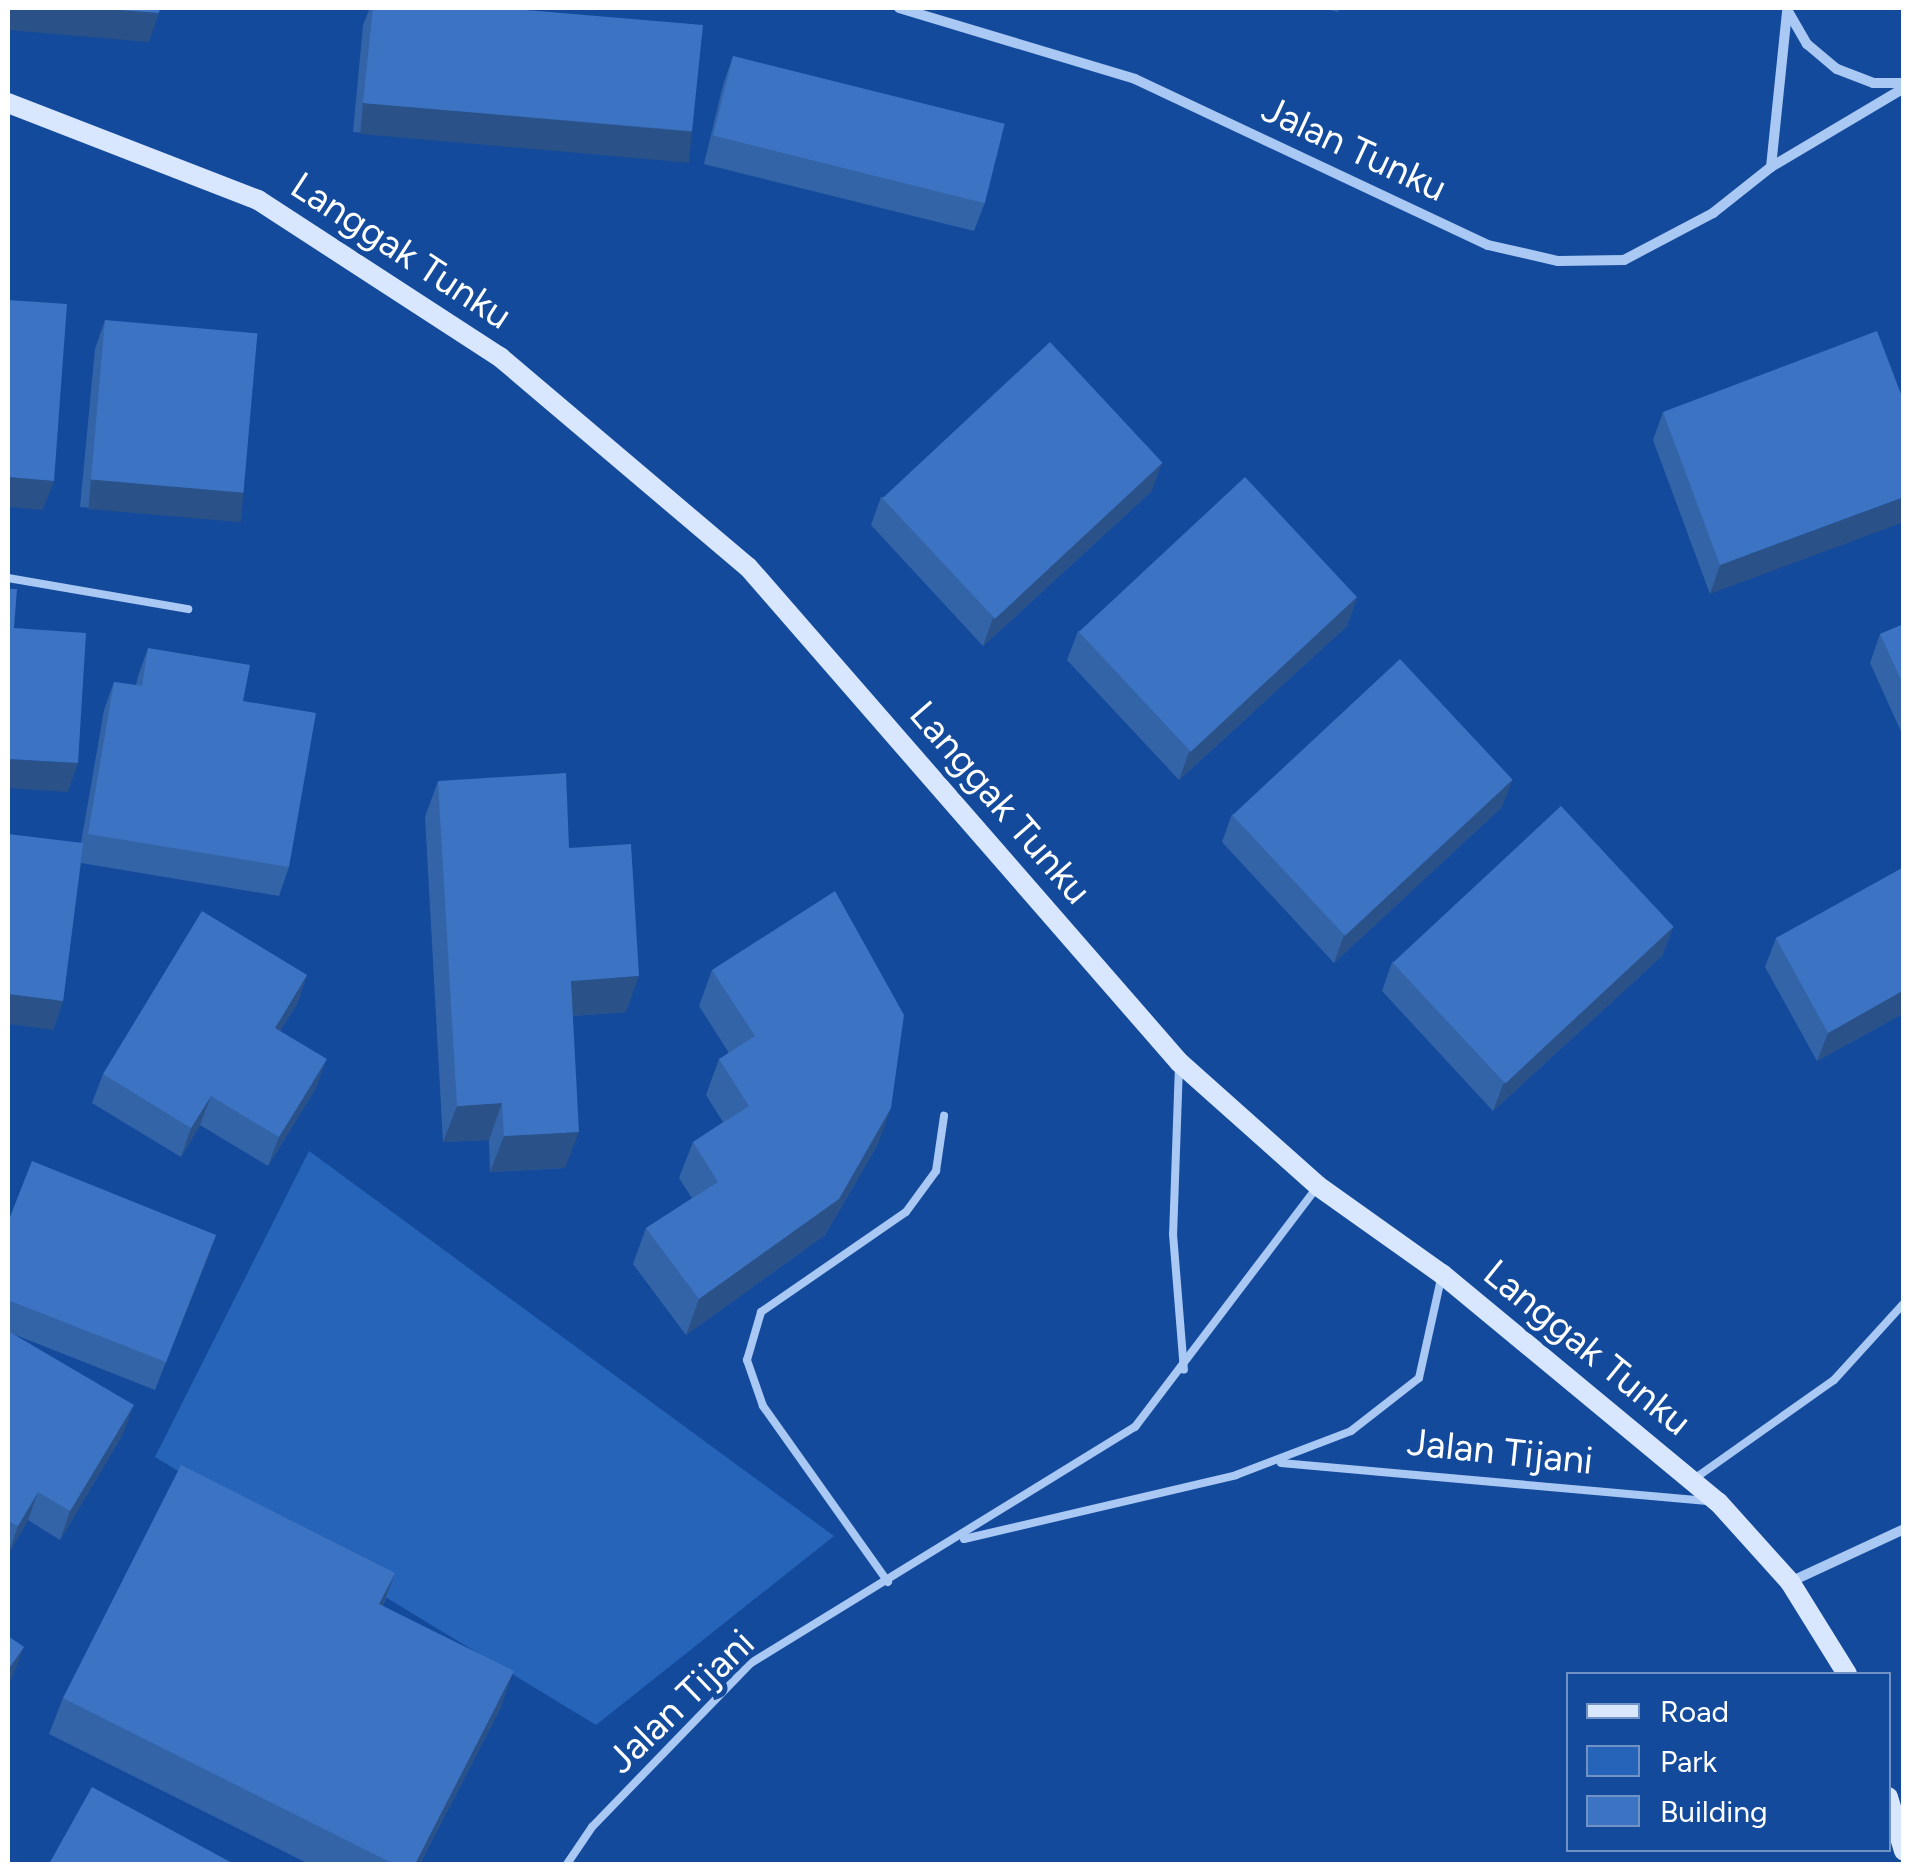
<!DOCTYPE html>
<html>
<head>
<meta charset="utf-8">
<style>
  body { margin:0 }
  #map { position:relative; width:1911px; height:1872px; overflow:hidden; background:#134a9c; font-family:Figtree,sans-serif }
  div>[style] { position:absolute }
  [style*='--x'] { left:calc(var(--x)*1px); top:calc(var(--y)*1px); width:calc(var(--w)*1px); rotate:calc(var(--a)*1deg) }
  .green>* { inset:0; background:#2664ba }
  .lane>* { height:8px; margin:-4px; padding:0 4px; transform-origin:4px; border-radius:4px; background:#a9c8f4 }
  .street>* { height:10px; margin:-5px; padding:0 5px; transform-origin:5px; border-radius:5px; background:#a9c8f4 }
  .secondary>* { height:20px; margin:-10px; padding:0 10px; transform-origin:10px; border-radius:10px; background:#d8e7fd }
  .wall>* { inset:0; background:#3464a8 }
  .shaded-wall>* { inset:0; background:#2a5188; transform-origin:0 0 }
  .building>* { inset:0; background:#3c74c3; transform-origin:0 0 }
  span { translate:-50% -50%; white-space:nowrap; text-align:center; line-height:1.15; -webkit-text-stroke:10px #134a9c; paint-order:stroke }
  .street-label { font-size:38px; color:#fff }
  .frame { position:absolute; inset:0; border:10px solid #fff; pointer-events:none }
  .legend { position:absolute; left:1566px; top:1672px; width:325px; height:180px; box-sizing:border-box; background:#134a9c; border:2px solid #7192c4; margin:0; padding:12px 18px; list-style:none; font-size:30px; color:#fff }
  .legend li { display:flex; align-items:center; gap:20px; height:50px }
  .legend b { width:50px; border:2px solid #7192c4 }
</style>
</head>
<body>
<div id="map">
  <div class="green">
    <div style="clip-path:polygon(309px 1151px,834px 1536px,596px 1725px,155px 1457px)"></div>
  </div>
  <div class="lane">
    <div style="--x:8;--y:578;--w:183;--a:9.8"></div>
    <div style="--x:1179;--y:1065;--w:169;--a:92"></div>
    <div style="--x:1173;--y:1234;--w:136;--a:85.4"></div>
    <div style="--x:1281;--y:1463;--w:431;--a:5.1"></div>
    <div style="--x:1694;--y:1479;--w:171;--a:-35.3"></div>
    <div style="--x:1834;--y:1380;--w:104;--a:-47.7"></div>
    <div style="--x:964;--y:1539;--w:279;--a:-13.2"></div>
    <div style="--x:1236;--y:1475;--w:123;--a:-20.9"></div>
    <div style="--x:1351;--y:1431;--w:86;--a:-37.9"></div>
    <div style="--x:1419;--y:1378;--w:101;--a:-77.5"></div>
    <div style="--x:888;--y:1582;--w:216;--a:-125.4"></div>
    <div style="--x:763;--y:1406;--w:49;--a:-109.2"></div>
    <div style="--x:747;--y:1360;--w:50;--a:-73.7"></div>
    <div style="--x:761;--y:1312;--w:176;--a:-34.6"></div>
    <div style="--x:906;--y:1212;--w:51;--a:-53.8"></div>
    <div style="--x:936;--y:1171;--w:56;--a:-81.7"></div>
    <div style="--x:567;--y:1864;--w:45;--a:-56"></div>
    <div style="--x:592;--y:1827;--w:228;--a:-45.9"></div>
    <div style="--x:751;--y:1663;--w:451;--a:-31.6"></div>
    <div style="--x:1135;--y:1427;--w:298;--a:-52.8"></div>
  </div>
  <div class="street">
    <div style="--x:899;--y:8;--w:246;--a:16.7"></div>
    <div style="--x:1135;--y:79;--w:390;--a:25.2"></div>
    <div style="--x:1488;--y:245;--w:72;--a:12.9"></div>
    <div style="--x:1558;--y:261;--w:66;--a:-0.9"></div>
    <div style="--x:1624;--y:260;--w:101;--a:-27.8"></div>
    <div style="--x:1713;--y:213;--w:74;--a:-38.4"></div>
    <div style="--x:1771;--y:167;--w:155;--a:-30.7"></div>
    <div style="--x:1789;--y:13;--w:36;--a:60"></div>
    <div style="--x:1807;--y:44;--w:39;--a:40"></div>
    <div style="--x:1837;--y:69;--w:39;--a:21"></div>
    <div style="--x:1873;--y:83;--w:31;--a:0"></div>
    <div style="--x:1771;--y:167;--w:157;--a:-84.1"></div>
    <div style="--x:1790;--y:1582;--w:126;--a:-24.9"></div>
  </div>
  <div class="secondary">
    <div style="--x:8;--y:103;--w:268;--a:21.2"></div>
    <div style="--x:258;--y:200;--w:288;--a:33"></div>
    <div style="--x:500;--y:357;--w:325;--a:40.3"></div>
    <div style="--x:748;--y:567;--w:656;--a:48.95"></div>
    <div style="--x:1179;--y:1062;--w:186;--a:41.7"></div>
    <div style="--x:1318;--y:1186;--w:152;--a:35.4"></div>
    <div style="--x:1442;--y:1274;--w:358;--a:39.6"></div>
    <div style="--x:1718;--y:1502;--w:108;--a:48"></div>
    <div style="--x:1790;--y:1582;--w:108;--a:58.2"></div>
    <div style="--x:1888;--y:1797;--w:56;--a:73.5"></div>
  </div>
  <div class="wall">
    <div style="clip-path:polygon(370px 8px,501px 8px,692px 131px,681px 160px,353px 132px,363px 25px)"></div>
    <div style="clip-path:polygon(1322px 8px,1340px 8px,1338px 12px)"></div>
    <div style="clip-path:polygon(733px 56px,985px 202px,974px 231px,704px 164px,723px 85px)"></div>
    <div style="clip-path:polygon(105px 320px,233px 521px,80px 507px,95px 349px)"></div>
    <div style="clip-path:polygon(1904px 402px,1710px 594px,1653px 440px,1663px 412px)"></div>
    <div style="clip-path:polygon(1152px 491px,983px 646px,871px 525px,881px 497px)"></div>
    <div style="clip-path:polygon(1357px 597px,1347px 626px,1179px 780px,1067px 660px,1078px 631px)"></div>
    <div style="clip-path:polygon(1904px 624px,1904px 738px,1870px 663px,1880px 634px)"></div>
    <div style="clip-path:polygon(148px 648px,243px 701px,289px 867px,279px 896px,81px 863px,63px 1001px,53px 1030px,81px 843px,104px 710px,114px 682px,136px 685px,138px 676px)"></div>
    <div style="clip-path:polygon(438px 781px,569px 848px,626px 1012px,572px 1016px,565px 1168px,490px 1172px,489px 1140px,443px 1142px,425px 817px)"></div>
    <div style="clip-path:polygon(1502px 807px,1334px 963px,1222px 842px,1232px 814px)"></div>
    <div style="clip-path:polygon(1904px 867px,1904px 1013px,1817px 1061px,1765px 967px,1776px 938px)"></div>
    <div style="clip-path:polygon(1673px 927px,1662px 956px,1493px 1111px,1382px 991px,1392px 962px)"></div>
    <div style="clip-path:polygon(712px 970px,878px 1144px,825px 1235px,686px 1335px,633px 1264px,646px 1228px,692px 1198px,679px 1178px,693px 1142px,723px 1122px,706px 1095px,719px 1059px,729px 1053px,699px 1006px)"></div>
    <div style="clip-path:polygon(307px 975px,297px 1004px,280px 1031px,316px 1088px,268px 1166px,200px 1125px,181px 1157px,92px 1103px,103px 1074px)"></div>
    <div style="clip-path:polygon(8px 1222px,216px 1235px,155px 1390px,13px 1334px,123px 1434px,60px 1540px,28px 1520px,8px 1555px)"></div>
    <div style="clip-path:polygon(395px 1573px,383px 1606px,501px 1707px,420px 1864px,309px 1864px,49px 1734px,63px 1698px)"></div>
  </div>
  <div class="shaded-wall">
    <div style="clip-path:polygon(8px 8px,91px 8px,159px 13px,149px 42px,8px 30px)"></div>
    <div style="left:363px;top:103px;width:330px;height:31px;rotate:5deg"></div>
    <div style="clip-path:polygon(1162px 463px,1152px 491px,983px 646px,993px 618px)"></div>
    <div style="clip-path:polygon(8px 477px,54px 481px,43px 510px,8px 507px)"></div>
    <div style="left:91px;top:479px;width:153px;height:30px;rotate:5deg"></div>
    <div style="clip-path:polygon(1904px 497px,1904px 522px,1710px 594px,1720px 565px)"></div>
    <div style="clip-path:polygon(1357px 597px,1347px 626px,1179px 780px,1189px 752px)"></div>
    <div style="clip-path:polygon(8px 759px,78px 763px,68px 792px,8px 788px)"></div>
    <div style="clip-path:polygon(1513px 779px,1502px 807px,1334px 963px,1344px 935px)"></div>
    <div style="clip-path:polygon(1673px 927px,1662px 956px,1493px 1111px,1504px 1082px)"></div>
    <div style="clip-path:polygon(307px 975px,297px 1004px,264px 1056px,275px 1028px)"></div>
    <div style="clip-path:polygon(639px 976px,626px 1012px,557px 1017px,571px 981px)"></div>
    <div style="clip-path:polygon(1904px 990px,1904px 1013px,1817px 1061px,1828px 1033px)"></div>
    <div style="clip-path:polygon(8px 994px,63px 1001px,53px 1030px,8px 1024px)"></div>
    <div style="clip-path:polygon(327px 1059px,316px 1088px,268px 1166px,279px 1137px)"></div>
    <div style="clip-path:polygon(211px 1096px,200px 1125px,181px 1157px,191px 1128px)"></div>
    <div style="clip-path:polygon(502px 1103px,489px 1140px,443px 1142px,457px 1106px)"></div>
    <div style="clip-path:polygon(891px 1108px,878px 1144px,825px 1235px,686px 1335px,699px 1299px)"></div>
    <div style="clip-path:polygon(579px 1132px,565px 1168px,490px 1172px,504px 1136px)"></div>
    <div style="clip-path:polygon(216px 1235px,206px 1263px,155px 1390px,166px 1362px)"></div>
    <div style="clip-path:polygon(134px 1405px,123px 1434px,60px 1540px,70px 1511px)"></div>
    <div style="clip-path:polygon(38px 1492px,28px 1520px,8px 1555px,18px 1526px)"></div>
    <div style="clip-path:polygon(395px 1573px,381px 1610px,379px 1604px)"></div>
    <div style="clip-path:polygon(24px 1647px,13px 1676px,8px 1684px,8px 1670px)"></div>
    <div style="clip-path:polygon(514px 1671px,501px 1707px,420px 1864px,415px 1864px)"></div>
  </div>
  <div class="building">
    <div style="clip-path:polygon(91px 8px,160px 8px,159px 13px)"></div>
    <div style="clip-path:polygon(373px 8px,501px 8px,703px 25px,692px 131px,363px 103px)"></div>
    <div style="left:733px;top:56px;width:280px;height:82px;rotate:14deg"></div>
    <div style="clip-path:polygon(8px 300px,67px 304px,54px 481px,8px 477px)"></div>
    <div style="left:105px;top:320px;width:153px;height:160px;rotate:5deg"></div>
    <div style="clip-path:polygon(1877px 331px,1904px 402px,1904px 497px,1720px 565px,1663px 412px)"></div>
    <div style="left:1050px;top:342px;width:165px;height:229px;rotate:47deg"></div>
    <div style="left:1245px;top:477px;width:164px;height:227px;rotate:47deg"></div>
    <div style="clip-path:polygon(8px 589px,17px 589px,14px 628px,86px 633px,78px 763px,8px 759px)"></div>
    <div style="clip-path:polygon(1904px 624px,1904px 686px,1880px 634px)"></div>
    <div style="clip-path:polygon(148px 648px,250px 665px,243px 701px,316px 713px,289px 867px,88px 834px,114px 682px,142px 686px)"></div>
    <div style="left:1400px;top:659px;width:165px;height:229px;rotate:47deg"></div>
    <div style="clip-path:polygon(566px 773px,569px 848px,631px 844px,639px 976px,571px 981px,579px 1132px,504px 1136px,502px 1103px,457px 1106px,438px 781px)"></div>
    <div style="left:1561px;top:806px;width:165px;height:230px;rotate:47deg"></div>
    <div style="clip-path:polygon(8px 834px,83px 843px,63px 1001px,8px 994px)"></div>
    <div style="clip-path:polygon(1904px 867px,1904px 990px,1828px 1033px,1776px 938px)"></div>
    <div style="clip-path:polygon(835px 891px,904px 1015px,891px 1108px,839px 1199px,699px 1299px,646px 1228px,718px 1182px,693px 1142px,749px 1106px,719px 1059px,755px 1036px,712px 970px)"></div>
    <div style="clip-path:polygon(202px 911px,307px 975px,275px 1028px,327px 1059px,279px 1137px,211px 1096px,191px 1128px,103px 1074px)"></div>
    <div style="clip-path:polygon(32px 1161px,216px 1235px,166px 1362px,8px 1300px,8px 1222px)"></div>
    <div style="clip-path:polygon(8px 1331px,134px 1405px,70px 1511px,38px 1492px,18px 1526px,8px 1521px)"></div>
    <div style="clip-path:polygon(181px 1465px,395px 1573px,379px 1604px,514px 1671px,415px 1864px,394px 1864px,63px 1698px)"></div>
    <div style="clip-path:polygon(8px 1636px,24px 1647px,8px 1670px)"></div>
    <div style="clip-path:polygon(92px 1787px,234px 1864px,49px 1864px)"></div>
  </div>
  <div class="street-label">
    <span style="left:1354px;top:149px;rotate:25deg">Jalan Tunku</span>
    <span style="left:401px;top:251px;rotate:33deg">Langgak Tunku</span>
    <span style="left:1000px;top:803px;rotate:49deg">Langgak Tunku</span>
    <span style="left:1587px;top:1348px;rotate:39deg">Langgak Tunku</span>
    <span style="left:1500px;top:1452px;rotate:6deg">Jalan Tijani</span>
    <span style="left:681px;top:1702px;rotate:-44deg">Jalan Tijani</span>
  </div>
  <div class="frame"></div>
  <ul class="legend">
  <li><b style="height:12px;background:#d8e7fd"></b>Road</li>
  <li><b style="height:28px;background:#2664ba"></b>Park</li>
  <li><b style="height:28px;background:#3c74c3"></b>Building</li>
  </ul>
</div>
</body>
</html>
